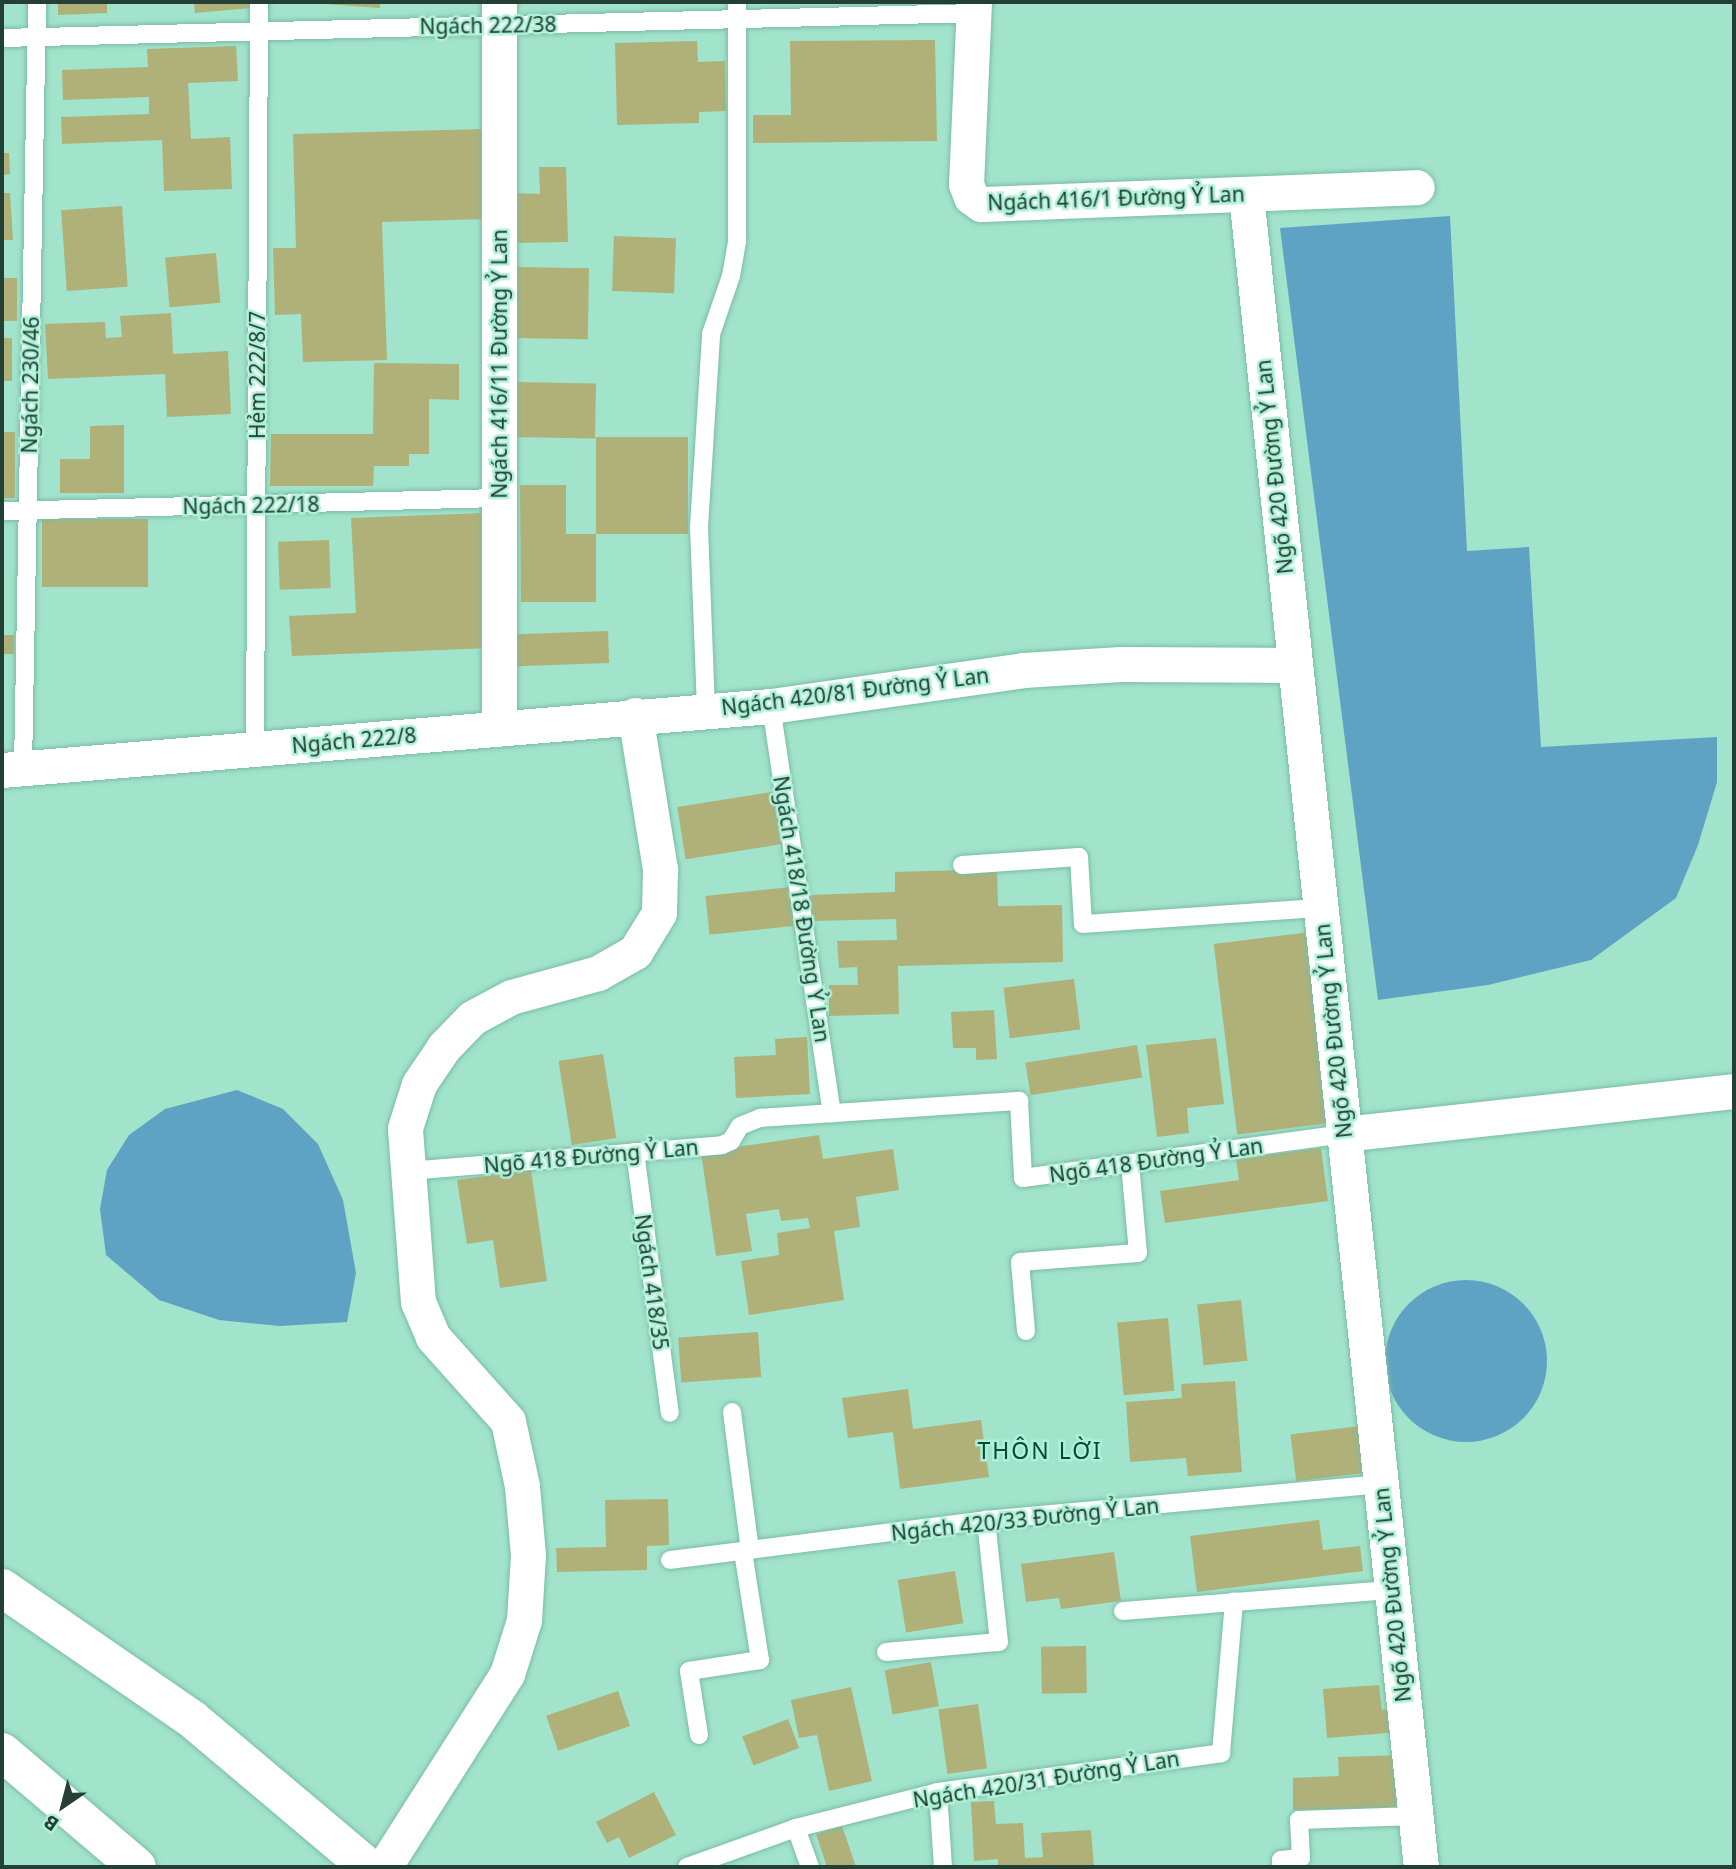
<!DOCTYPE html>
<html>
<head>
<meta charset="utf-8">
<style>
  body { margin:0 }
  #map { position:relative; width:1736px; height:1869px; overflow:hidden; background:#a1e3cb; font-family:"Noto Sans",sans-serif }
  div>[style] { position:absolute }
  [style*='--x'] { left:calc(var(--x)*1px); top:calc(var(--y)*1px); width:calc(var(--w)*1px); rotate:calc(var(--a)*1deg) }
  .water>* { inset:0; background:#5ea3c3 }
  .round { border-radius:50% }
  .building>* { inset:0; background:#afb179; transform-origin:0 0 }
  .roads { filter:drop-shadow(0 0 2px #7bbca5) drop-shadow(0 0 2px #7bbca5) }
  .lane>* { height:18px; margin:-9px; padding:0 9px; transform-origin:9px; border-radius:9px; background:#fff }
  .street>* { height:35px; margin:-17.5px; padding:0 17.5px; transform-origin:17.5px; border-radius:17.5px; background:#fff }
  .secondary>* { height:38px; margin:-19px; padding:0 19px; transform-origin:19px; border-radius:19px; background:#fff }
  span { translate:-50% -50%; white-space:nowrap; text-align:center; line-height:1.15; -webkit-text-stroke:5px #aef1d8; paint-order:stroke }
  .street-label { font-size:21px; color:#243f35 }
  .neighbourhood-label { font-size:23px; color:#004c39; letter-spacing:2px }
  .frame { position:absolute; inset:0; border:4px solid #243f35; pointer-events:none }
  .north { position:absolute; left:28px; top:1771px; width:70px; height:70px; -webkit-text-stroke:5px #aef1d8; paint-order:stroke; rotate:215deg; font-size:19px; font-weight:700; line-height:28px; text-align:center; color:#243f35 }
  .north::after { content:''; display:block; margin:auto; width:24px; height:32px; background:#243f35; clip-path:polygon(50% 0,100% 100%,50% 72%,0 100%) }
</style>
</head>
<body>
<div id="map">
  <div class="water">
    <div style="clip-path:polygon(1450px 216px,1467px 551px,1529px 547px,1541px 747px,1717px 737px,1717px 782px,1698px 845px,1676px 898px,1591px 960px,1488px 985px,1378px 1000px,1280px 228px)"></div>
    <div style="clip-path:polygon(237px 1090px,283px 1109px,318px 1144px,343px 1200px,356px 1273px,347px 1322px,280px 1326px,219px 1320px,159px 1300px,106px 1255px,100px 1209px,107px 1170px,129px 1135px,165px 1109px)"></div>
    <div class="round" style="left:1385px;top:1280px;width:162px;height:162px"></div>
  </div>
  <div class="building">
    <div style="clip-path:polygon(58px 2px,107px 2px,107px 13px,58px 15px)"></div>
    <div style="clip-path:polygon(194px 2px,251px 2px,251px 8px,195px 13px)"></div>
    <div style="clip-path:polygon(300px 2px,380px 2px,380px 8px)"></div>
    <div style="clip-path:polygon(935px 40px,937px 141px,753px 143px,753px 115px,791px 115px,790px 41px)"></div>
    <div style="clip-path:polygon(697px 41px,698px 62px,725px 61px,726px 111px,699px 112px,699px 123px,617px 125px,615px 43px)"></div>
    <div style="clip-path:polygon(236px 46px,238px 81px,188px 83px,191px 139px,230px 137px,232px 189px,164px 191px,162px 140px,62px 144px,61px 117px,149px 114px,149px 97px,63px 100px,62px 70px,148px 67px,147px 49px)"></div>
    <div style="clip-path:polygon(483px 129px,486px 219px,382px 222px,387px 360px,303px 362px,301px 314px,275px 315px,273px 248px,296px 248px,293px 134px)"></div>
    <div style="clip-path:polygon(2px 153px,9px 153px,10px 174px,2px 175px)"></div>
    <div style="clip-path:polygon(539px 167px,566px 167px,568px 242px,512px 243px,512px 193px,540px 194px)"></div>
    <div style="clip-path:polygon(2px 193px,10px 193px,13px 240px,2px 240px)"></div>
    <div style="left:122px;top:206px;width:81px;height:61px;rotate:86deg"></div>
    <div style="left:614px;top:236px;width:62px;height:55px;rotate:2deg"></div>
    <div style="left:216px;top:253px;width:50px;height:51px;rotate:85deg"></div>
    <div style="left:516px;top:267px;width:73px;height:71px;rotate:1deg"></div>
    <div style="left:2px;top:278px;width:15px;height:43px"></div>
    <div style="clip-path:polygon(171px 313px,173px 354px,228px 351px,231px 414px,167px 417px,165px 374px,48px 379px,45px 324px,105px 322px,106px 338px,122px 337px,120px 316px)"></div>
    <div style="left:2px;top:338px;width:10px;height:43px"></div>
    <div style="clip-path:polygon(374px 363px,459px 364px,459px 400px,429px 399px,429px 454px,409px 454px,409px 466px,374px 466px,373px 486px,270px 486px,271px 434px,373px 434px)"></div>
    <div style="left:513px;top:382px;width:83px;height:55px;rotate:1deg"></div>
    <div style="clip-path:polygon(124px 425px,124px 493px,60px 493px,60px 459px,90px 459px,90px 426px)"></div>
    <div style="left:2px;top:432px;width:13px;height:66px"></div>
    <div style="left:596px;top:437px;width:92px;height:97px"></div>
    <div style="clip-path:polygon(520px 485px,566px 485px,566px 534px,596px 534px,596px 602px,521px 602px)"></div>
    <div style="clip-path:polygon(483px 513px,489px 648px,292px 656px,289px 616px,356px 613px,351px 518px)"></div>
    <div style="left:42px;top:519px;width:106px;height:68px"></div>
    <div style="left:329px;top:540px;width:48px;height:51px;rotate:88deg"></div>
    <div style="left:608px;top:631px;width:32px;height:105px;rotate:88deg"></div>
    <div style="left:2px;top:635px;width:12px;height:19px"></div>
    <div style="left:778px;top:791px;width:53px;height:102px;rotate:81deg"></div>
    <div style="clip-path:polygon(997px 869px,998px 906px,1062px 905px,1063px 962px,898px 966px,899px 1014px,829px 1016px,829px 985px,858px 985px,857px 967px,839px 968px,837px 941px,897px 940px,896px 919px,811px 921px,810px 895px,895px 892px,895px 872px)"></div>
    <div style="left:791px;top:887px;width:39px;height:86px;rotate:84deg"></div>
    <div style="left:1311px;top:932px;width:192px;height:98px;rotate:83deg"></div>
    <div style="left:1074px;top:979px;width:51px;height:71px;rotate:83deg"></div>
    <div style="clip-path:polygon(994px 1010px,997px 1059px,976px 1060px,976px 1048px,953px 1048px,951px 1012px)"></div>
    <div style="clip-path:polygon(807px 1037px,810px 1094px,736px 1098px,734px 1057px,776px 1055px,775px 1039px)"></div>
    <div style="clip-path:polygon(1216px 1038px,1224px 1104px,1187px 1108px,1189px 1133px,1157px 1137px,1146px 1045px)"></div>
    <div style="left:1137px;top:1045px;width:33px;height:113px;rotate:81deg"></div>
    <div style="left:603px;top:1054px;width:85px;height:45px;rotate:81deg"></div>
    <div style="clip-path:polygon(819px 1135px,823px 1159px,893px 1149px,899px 1190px,856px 1197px,860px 1227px,834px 1231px,844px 1300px,749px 1315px,741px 1261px,779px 1255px,777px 1233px,810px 1228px,808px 1218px,781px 1221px,779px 1209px,746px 1214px,752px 1251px,716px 1256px,701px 1152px)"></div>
    <div style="clip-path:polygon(1321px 1148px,1328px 1201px,1165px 1223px,1160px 1191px,1239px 1180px,1236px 1159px)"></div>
    <div style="clip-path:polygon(531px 1170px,547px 1281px,500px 1288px,493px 1240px,467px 1244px,457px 1180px)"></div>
    <div style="left:1241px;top:1300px;width:61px;height:44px;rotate:84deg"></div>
    <div style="left:1168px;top:1318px;width:73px;height:51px;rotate:85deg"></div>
    <div style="left:758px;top:1332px;width:45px;height:80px;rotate:86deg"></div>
    <div style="clip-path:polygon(1235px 1381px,1242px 1472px,1188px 1476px,1186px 1458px,1130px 1462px,1126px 1402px,1182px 1398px,1181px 1384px)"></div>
    <div style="clip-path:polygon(908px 1389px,913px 1429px,981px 1420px,989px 1477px,900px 1489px,893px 1432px,848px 1438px,842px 1398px)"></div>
    <div style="left:1360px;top:1426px;width:47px;height:70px;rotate:83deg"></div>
    <div style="clip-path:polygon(668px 1499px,669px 1545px,647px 1546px,647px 1570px,557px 1572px,556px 1548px,606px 1547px,605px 1500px)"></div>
    <div style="clip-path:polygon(1319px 1520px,1323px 1550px,1360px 1546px,1363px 1571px,1197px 1592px,1190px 1536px)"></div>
    <div style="clip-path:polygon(1114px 1552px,1121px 1601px,1061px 1609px,1059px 1598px,1026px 1602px,1021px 1564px)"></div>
    <div style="left:955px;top:1571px;width:53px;height:58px;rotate:81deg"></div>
    <div style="left:1086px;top:1646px;width:47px;height:45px;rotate:89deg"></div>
    <div style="left:931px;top:1662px;width:45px;height:47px;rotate:80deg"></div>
    <div style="clip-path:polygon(1379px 1685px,1382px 1710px,1397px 1708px,1399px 1732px,1327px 1738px,1323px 1689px)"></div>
    <div style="clip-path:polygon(851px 1687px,872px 1781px,829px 1791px,817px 1735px,799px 1738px,791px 1700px)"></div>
    <div style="left:618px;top:1691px;width:37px;height:76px;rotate:71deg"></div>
    <div style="left:978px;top:1704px;width:65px;height:40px;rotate:82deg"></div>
    <div style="left:788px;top:1719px;width:31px;height:49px;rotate:69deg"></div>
    <div style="clip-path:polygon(1402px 1755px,1405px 1807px,1293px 1810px,1293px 1778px,1339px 1776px,1338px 1757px)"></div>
    <div style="clip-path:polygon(654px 1792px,676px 1835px,629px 1858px,619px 1837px,607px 1843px,596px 1822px)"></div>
    <div style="clip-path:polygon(994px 1801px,996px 1824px,1023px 1823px,1025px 1858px,1043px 1857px,1041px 1833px,1091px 1830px,1094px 1867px,998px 1867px,998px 1859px,974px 1861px,971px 1802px)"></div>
    <div style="clip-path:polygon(842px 1826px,856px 1867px,827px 1867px,816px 1834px)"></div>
  </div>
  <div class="roads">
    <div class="lane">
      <div style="--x:2;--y:38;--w:972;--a:-1.47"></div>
      <div style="--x:2;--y:511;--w:497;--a:-1.5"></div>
      <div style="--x:771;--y:706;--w:412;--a:81.5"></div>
      <div style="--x:706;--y:709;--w:182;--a:-92.2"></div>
      <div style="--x:699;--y:527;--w:193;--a:-86.4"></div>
      <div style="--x:711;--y:334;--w:61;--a:-71"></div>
      <div style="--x:731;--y:276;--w:36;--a:-80"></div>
      <div style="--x:737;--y:241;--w:239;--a:-90"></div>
      <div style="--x:255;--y:748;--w:746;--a:-89.69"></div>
      <div style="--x:23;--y:768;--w:766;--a:-88.95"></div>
      <div style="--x:962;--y:865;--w:117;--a:-3.9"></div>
      <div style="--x:1079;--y:857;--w:67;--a:86.6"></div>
      <div style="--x:1083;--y:924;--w:238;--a:-3.9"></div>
      <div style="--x:635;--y:1152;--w:263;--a:82.4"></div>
      <div style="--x:408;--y:1171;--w:315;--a:-4.7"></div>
      <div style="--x:722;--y:1145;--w:10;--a:-24"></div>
      <div style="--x:731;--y:1141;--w:17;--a:-59"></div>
      <div style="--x:740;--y:1126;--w:22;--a:-22"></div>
      <div style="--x:760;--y:1118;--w:260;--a:-3.8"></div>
      <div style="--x:1019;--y:1101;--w:77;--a:87"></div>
      <div style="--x:1023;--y:1178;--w:324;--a:-7.8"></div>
      <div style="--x:1026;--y:1331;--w:69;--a:-95"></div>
      <div style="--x:1020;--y:1262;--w:118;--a:-4.4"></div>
      <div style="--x:1138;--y:1253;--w:90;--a:-95.1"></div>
      <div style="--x:732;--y:1412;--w:139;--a:82.6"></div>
      <div style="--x:670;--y:1560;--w:319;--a:-7.2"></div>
      <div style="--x:986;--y:1520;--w:397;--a:-5.2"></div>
      <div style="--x:1123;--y:1611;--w:111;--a:-4.6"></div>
      <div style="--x:886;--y:1652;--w:113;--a:-5.1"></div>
      <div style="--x:999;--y:1642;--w:123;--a:-96.1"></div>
      <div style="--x:699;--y:1735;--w:65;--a:-98.9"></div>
      <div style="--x:689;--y:1671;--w:72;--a:-8.8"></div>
      <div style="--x:760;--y:1660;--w:110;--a:-98.9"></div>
      <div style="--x:938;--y:1792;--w:75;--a:86.2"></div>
      <div style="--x:796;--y:1828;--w:41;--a:70.3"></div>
      <div style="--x:687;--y:1867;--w:116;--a:-19.7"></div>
      <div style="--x:796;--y:1828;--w:146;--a:-14.2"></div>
      <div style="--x:938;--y:1792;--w:286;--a:-7.8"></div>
      <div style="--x:1221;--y:1753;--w:152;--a:-85.1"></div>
      <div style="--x:1234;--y:1602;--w:157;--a:-4.4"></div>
      <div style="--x:1281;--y:1867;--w:7;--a:-90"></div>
      <div style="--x:1281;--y:1860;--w:20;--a:-6"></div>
      <div style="--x:1301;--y:1858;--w:38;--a:-93"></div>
      <div style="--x:1299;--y:1820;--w:116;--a:-2"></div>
    </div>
    <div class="street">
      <div style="--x:499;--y:2;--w:725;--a:90"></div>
      <div style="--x:974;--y:2;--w:182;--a:92.5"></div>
      <div style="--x:966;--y:184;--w:14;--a:69"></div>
      <div style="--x:971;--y:197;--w:12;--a:35"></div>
      <div style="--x:981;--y:204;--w:436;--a:-2.2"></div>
      <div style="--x:1246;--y:194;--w:1682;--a:84.03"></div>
      <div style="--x:2;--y:770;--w:772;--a:-4.76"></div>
      <div style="--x:771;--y:706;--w:255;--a:-8.1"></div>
      <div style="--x:1023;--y:670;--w:98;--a:-3.5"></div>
      <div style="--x:1121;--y:664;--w:174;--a:0.3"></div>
      <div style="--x:1344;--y:1134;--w:392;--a:-6.3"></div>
      <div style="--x:384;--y:1867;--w:229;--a:-57.5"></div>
      <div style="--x:507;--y:1674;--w:57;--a:-72.5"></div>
      <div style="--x:524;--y:1620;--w:65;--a:-86.5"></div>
      <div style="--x:528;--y:1555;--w:69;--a:-95"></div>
      <div style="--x:522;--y:1486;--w:66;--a:-102.2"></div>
      <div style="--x:508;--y:1421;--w:113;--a:-131.8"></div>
      <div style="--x:433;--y:1337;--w:38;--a:-113"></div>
      <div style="--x:418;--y:1302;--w:174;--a:-94.3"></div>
      <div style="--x:405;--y:1128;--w:46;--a:-72.3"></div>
      <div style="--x:419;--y:1084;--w:45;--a:-56"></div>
      <div style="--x:444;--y:1047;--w:40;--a:-46"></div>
      <div style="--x:472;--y:1018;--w:44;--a:-28.3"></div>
      <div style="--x:511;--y:997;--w:90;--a:-15.4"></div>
      <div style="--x:598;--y:973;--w:43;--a:-29.6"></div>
      <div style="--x:635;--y:952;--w:46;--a:-58.4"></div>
      <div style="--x:659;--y:913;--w:44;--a:-88.7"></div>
      <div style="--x:660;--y:869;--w:156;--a:-99.2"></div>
    </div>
    <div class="secondary">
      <div style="--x:2;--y:1588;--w:231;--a:34.6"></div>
      <div style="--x:192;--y:1719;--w:230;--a:40.1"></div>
      <div style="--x:2;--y:1752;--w:177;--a:40.4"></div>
    </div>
  </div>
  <div class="street-label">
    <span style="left:488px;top:25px;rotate:-1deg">Ngách 222/38</span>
    <span style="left:1116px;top:198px;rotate:-2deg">Ngách 416/1 Đường Ỷ Lan</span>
    <span style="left:499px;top:364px;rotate:-90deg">Ngách 416/11 Đường Ỷ Lan</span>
    <span style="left:257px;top:375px;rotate:-90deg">Hẻm 222/8/7</span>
    <span style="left:30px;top:385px;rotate:-89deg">Ngách 230/46</span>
    <span style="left:1274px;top:467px;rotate:-96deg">Ngõ 420 Đường Ỷ Lan</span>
    <span style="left:251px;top:505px;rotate:-1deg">Ngách 222/18</span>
    <span style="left:855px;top:691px;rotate:-7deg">Ngách 420/81 Đường Ỷ Lan</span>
    <span style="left:354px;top:740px;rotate:-5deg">Ngách 222/8</span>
    <span style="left:802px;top:909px;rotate:81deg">Ngách 418/18 Đường Ỷ Lan</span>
    <span style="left:1333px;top:1031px;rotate:-96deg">Ngõ 420 Đường Ỷ Lan</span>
    <span style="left:591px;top:1156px;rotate:-5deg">Ngõ 418 Đường Ỷ Lan</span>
    <span style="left:1156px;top:1160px;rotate:-8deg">Ngõ 418 Đường Ỷ Lan</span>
    <span style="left:652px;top:1282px;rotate:82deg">Ngách 418/35</span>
    <span style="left:1025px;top:1519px;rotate:-6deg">Ngách 420/33 Đường Ỷ Lan</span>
    <span style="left:1392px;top:1595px;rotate:-96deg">Ngõ 420 Đường Ỷ Lan</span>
    <span style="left:1046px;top:1779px;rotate:-9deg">Ngách 420/31 Đường Ỷ Lan</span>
  </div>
  <div class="neighbourhood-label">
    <span style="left:1040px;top:1450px">THÔN LỜI</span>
  </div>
  <div class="frame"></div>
  <div class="north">B</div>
</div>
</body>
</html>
